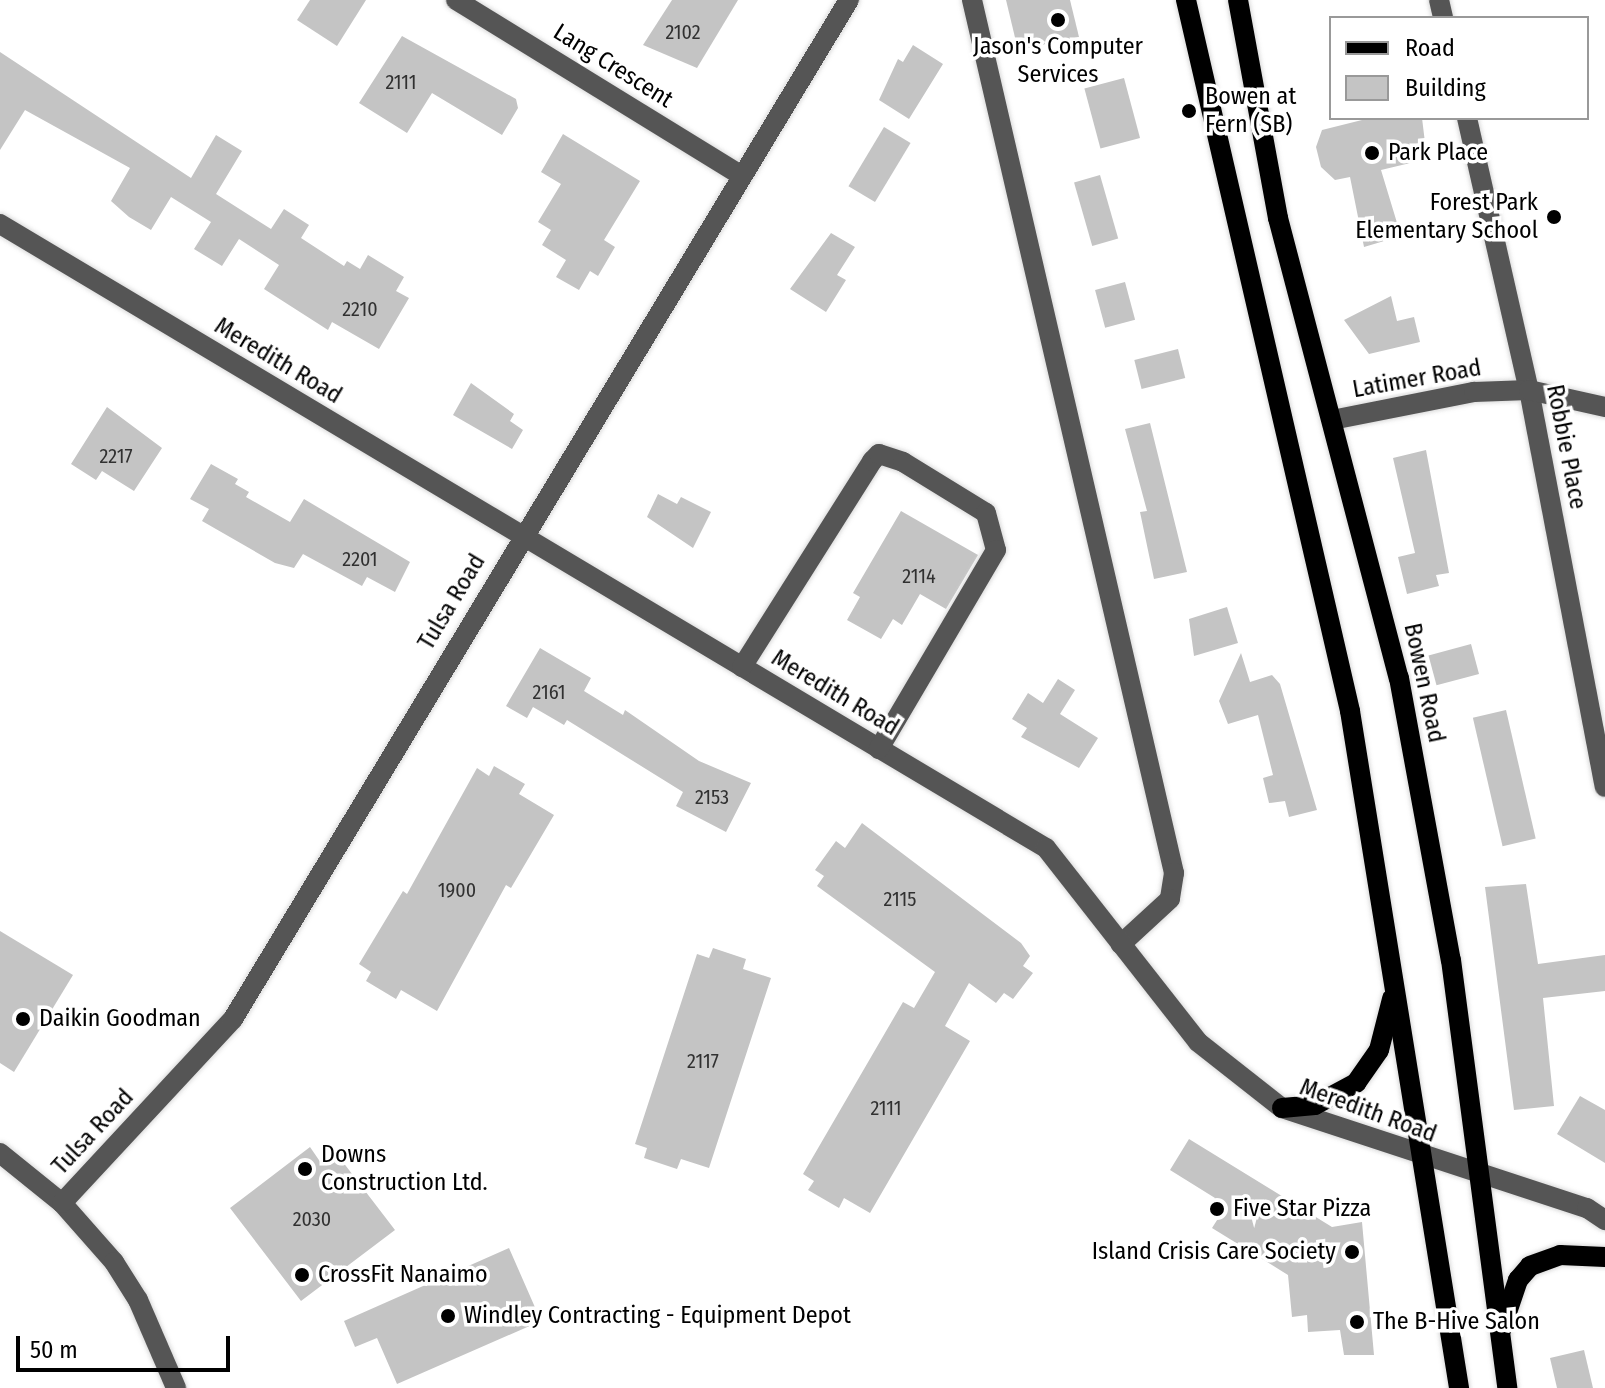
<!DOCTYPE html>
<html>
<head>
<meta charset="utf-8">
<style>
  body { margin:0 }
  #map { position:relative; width:1605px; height:1388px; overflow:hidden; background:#fff; font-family:"Fira Sans Condensed",sans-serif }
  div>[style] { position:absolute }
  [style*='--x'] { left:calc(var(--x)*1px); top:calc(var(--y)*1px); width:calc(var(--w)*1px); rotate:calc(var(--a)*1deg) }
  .building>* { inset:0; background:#c4c4c4; transform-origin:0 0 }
  .roads { filter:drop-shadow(0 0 2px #dbdbdb) drop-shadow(0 0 2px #dbdbdb) }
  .minor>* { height:20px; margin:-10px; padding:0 10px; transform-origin:10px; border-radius:10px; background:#555 }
  .major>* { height:20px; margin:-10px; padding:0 10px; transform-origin:10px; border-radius:10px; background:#000 }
  .dots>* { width:22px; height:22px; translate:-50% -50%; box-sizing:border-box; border:4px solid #fff; border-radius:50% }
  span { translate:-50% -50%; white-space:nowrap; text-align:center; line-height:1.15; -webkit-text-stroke:7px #fff; paint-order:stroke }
  .number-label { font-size:20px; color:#313131 }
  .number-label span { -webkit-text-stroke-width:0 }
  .poi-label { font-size:24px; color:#000 }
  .left { translate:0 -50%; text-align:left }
  .right { translate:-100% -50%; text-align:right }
  .street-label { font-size:24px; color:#000 }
  .legend { position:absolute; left:1329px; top:16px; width:260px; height:104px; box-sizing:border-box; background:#fff; border:2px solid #999; margin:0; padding:10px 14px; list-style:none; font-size:24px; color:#000 }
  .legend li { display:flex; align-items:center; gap:16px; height:40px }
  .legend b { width:40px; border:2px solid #999 }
  .scale { position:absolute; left:16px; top:1336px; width:214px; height:36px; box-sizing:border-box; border:4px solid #000; border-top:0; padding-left:10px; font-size:24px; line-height:28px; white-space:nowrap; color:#000; -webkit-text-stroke:6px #fff; paint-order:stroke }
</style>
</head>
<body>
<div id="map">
  <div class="building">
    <div style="clip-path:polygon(310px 0,366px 0,337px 46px,297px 20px)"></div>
    <div style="clip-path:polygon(672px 0,738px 0,697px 68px,643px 45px)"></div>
    <div style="clip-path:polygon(1006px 0,1070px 0,1079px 37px,1018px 50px)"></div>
    <div style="clip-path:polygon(402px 36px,516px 99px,518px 108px,502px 135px,432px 93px,407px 133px,359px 103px)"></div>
    <div style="clip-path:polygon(913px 45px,943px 64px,909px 119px,879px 100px,898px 59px,903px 62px)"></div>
    <div style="clip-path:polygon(0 52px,191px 178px,216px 135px,242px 151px,216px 194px,271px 229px,284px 209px,309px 225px,301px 238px,344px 266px,347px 261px,360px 269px,368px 255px,404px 277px,396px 291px,409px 298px,379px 349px,332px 322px,328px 330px,264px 289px,279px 265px,239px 239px,222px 266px,194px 249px,211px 222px,171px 197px,151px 230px,129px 217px,111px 201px,130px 168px,25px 110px,0 150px)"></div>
    <div style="left:1124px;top:78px;width:62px;height:41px;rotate:75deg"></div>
    <div style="clip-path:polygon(1370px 118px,1422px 118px,1427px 159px,1381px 170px,1401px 236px,1364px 247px,1350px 177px,1335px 180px,1321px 167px,1316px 147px,1322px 130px)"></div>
    <div style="left:884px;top:127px;width:31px;height:69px;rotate:31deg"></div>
    <div style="clip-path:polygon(563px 134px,640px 181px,604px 240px,615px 247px,598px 276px,590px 271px,579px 290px,556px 277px,566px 260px,542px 245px,551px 230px,538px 222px,561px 184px,541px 172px)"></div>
    <div style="left:1100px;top:175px;width:66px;height:27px;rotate:74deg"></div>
    <div style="clip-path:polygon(831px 233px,855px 247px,837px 275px,846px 280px,826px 312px,790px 289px)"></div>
    <div style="left:1125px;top:282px;width:39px;height:31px;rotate:75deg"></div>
    <div style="clip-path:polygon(1391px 296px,1397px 321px,1414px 317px,1420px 342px,1369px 354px,1344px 320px)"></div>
    <div style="left:1178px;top:349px;width:30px;height:45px;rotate:76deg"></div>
    <div style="clip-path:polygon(471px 383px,514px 414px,510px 421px,523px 430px,512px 449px,453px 415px)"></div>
    <div style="clip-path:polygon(107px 407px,162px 448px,134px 491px,102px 471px,96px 480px,71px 464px)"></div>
    <div style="clip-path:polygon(1150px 423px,1187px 572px,1154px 579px,1140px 512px,1147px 511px,1125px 429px)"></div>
    <div style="clip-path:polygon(1426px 450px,1449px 573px,1436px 575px,1439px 586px,1407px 594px,1398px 557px,1415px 553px,1393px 458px)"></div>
    <div style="clip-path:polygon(211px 464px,238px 479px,235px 484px,249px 492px,246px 497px,290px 522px,304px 499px,410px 562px,395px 592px,367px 577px,362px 586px,303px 554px,294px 568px,275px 563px,202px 521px,209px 509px,190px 499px)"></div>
    <div style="clip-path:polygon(658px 494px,677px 504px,681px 497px,711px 512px,693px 548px,647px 517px)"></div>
    <div style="clip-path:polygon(901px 511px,978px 555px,946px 609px,920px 594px,902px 625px,893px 619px,881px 639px,847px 620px,860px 597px,853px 593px)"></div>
    <div style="clip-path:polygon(1227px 607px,1238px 643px,1194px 656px,1189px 619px)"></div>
    <div style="left:1471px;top:644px;width:31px;height:44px;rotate:75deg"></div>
    <div style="clip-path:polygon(540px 648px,591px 678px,584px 691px,623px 715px,625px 710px,699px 761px,751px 783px,726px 832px,676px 806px,683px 792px,567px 720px,564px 725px,533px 707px,527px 718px,506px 706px)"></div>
    <div style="clip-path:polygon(1241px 653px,1250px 682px,1272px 675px,1280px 684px,1317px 810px,1289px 817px,1285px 801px,1269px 803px,1263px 778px,1273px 775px,1258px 715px,1228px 724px,1219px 701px)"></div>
    <div style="clip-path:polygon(1058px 679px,1075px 690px,1060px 714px,1098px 738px,1079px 768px,1021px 737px,1027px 728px,1012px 719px,1028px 693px,1043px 703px)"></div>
    <div style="left:1506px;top:710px;width:132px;height:34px;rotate:77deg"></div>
    <div style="clip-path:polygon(494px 766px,525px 784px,519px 794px,554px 815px,511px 888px,506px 885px,437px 1011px,401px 990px,396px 999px,366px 981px,371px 972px,359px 964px,403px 891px,407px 894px,477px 768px,489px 776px)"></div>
    <div style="clip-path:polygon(862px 823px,1021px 943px,1030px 956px,1023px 966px,1033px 973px,1013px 999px,1004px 993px,996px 1003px,969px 983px,945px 1026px,970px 1041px,870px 1213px,844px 1198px,839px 1208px,808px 1190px,814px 1181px,803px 1174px,903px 1002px,914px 1008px,935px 972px,817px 886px,824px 876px,815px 870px,836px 841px,845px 848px)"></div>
    <div style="clip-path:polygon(1526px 884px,1538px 964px,1605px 955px,1605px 991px,1543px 998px,1554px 1106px,1514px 1110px,1485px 887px)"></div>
    <div style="clip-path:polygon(0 931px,73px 975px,14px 1072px,0 1063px)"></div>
    <div style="clip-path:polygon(713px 948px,746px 959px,743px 969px,771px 978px,709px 1168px,681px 1159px,677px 1169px,644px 1158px,647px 1148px,635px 1144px,697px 954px,709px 958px)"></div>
    <div style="clip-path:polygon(1580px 1096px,1605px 1110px,1605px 1163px,1557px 1134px)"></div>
    <div style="clip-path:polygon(1189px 1139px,1332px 1227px,1362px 1222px,1374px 1355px,1344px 1355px,1340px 1330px,1308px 1332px,1307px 1315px,1292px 1317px,1288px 1275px,1212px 1228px,1219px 1217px,1208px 1210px,1215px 1198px,1170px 1170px)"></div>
    <div style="clip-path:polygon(310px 1147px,321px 1163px,336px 1153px,395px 1230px,301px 1301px,230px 1208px)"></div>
    <div style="clip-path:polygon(509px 1248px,541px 1321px,397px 1384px,377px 1338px,355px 1347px,344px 1321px)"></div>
    <div style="clip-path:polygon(1584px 1350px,1593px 1388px,1557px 1388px,1550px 1358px)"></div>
  </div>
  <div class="roads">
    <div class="minor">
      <div style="--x:456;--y:0;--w:336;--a:31.6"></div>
      <div style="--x:972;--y:0;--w:896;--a:76.97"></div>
      <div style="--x:1174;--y:873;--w:26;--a:99"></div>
      <div style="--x:1170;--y:899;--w:67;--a:137.4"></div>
      <div style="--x:1439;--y:0;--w:18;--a:77"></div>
      <div style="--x:1467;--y:118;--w:279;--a:77.2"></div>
      <div style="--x:1529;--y:390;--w:404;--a:79.2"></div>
      <div style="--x:0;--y:224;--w:1218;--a:30.82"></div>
      <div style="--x:1046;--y:848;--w:246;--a:51.9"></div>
      <div style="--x:1198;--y:1042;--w:107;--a:38.2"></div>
      <div style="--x:1282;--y:1108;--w:321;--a:18.2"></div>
      <div style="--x:1587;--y:1208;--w:22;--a:34"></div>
      <div style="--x:1332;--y:420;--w:145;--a:-11.2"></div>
      <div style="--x:1474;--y:392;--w:55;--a:-2.1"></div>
      <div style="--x:1529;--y:390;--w:78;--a:12.6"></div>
      <div style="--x:742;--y:667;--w:244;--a:-57.7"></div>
      <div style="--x:872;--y:461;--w:10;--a:-45"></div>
      <div style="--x:879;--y:454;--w:25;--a:18"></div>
      <div style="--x:903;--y:462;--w:97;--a:31.6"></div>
      <div style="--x:986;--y:513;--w:38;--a:75"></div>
      <div style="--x:996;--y:550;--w:231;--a:120.5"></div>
      <div style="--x:0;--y:1153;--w:80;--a:38.9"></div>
      <div style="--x:62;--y:1203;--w:79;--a:48.6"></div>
      <div style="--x:114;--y:1262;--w:45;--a:57.7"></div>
      <div style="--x:138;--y:1300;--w:96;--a:66.6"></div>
      <div style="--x:62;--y:1203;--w:251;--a:-47.1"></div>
      <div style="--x:233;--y:1019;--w:1191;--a:-58.85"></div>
    </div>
    <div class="major">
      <div style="--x:1186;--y:0;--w:730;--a:77.01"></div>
      <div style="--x:1350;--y:711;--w:686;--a:80.85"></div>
      <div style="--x:1238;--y:0;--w:222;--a:79.6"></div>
      <div style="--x:1278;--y:218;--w:476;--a:75.3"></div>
      <div style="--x:1399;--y:678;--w:287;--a:79.6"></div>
      <div style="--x:1451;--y:960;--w:432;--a:82.5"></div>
      <div style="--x:1282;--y:1108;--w:33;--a:-5"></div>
      <div style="--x:1315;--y:1105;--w:47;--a:-28.2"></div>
      <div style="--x:1356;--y:1083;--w:40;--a:-55.1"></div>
      <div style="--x:1379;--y:1050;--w:53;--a:-75.7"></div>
      <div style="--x:1501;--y:1330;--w:53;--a:-71.2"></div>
      <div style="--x:1518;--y:1280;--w:18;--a:-49"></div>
      <div style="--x:1530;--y:1266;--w:32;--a:-20"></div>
      <div style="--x:1560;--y:1255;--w:45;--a:2.5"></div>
    </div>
  </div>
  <div class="dots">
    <div style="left:1058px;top:20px;background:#000"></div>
    <div style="left:1189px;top:111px;background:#000"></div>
    <div style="left:1372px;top:153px;background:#000"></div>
    <div style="left:1554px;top:217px;background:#000"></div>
    <div style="left:23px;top:1019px;background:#000"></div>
    <div style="left:305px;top:1169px;background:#000"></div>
    <div style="left:1217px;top:1209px;background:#000"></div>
    <div style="left:1352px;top:1252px;background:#000"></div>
    <div style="left:302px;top:1275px;background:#000"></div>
    <div style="left:448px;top:1316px;background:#000"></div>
    <div style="left:1357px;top:1322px;background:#000"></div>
  </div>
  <div class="number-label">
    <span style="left:683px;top:32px">2102</span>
    <span style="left:401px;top:82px">2111</span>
    <span style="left:360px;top:309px">2210</span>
    <span style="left:116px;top:456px">2217</span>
    <span style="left:360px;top:559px">2201</span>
    <span style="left:919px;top:576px">2114</span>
    <span style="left:549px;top:692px">2161</span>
    <span style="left:712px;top:797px">2153</span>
    <span style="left:457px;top:890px">1900</span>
    <span style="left:900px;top:899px">2115</span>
    <span style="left:703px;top:1061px">2117</span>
    <span style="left:886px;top:1108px">2111</span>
    <span style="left:312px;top:1219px">2030</span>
  </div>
  <div class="poi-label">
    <span style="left:1058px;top:61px">Jason's Computer<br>Services</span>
    <span class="left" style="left:1205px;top:111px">Bowen at<br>Fern (SB)</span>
    <span class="left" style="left:1388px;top:153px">Park Place</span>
    <span class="right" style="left:1538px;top:217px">Forest Park<br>Elementary School</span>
    <span class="left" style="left:39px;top:1019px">Daikin Goodman</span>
    <span class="left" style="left:321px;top:1169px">Downs<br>Construction Ltd.</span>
    <span class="left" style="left:1233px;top:1209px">Five Star Pizza</span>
    <span class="right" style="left:1336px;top:1252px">Island Crisis Care Society</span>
    <span class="left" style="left:318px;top:1275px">CrossFit Nanaimo</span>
    <span class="left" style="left:464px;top:1316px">Windley Contracting - Equipment Depot</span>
    <span class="left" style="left:1373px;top:1322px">The B-Hive Salon</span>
  </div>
  <div class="street-label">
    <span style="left:613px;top:66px;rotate:32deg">Lang Crescent</span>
    <span style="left:278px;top:361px;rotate:31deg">Meredith Road</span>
    <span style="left:1417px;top:379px;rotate:-10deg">Latimer Road</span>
    <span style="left:1566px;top:447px;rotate:79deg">Robbie Place</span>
    <span style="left:452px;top:602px;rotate:-59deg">Tulsa Road</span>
    <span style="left:1424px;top:683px;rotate:78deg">Bowen Road</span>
    <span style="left:835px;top:693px;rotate:31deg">Meredith Road</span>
    <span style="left:1368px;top:1111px;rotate:20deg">Meredith Road</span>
    <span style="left:93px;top:1132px;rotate:-47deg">Tulsa Road</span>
  </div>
  <ul class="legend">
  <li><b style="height:10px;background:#000"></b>Road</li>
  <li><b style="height:22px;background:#c4c4c4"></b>Building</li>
  </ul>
  <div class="scale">50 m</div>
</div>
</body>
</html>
